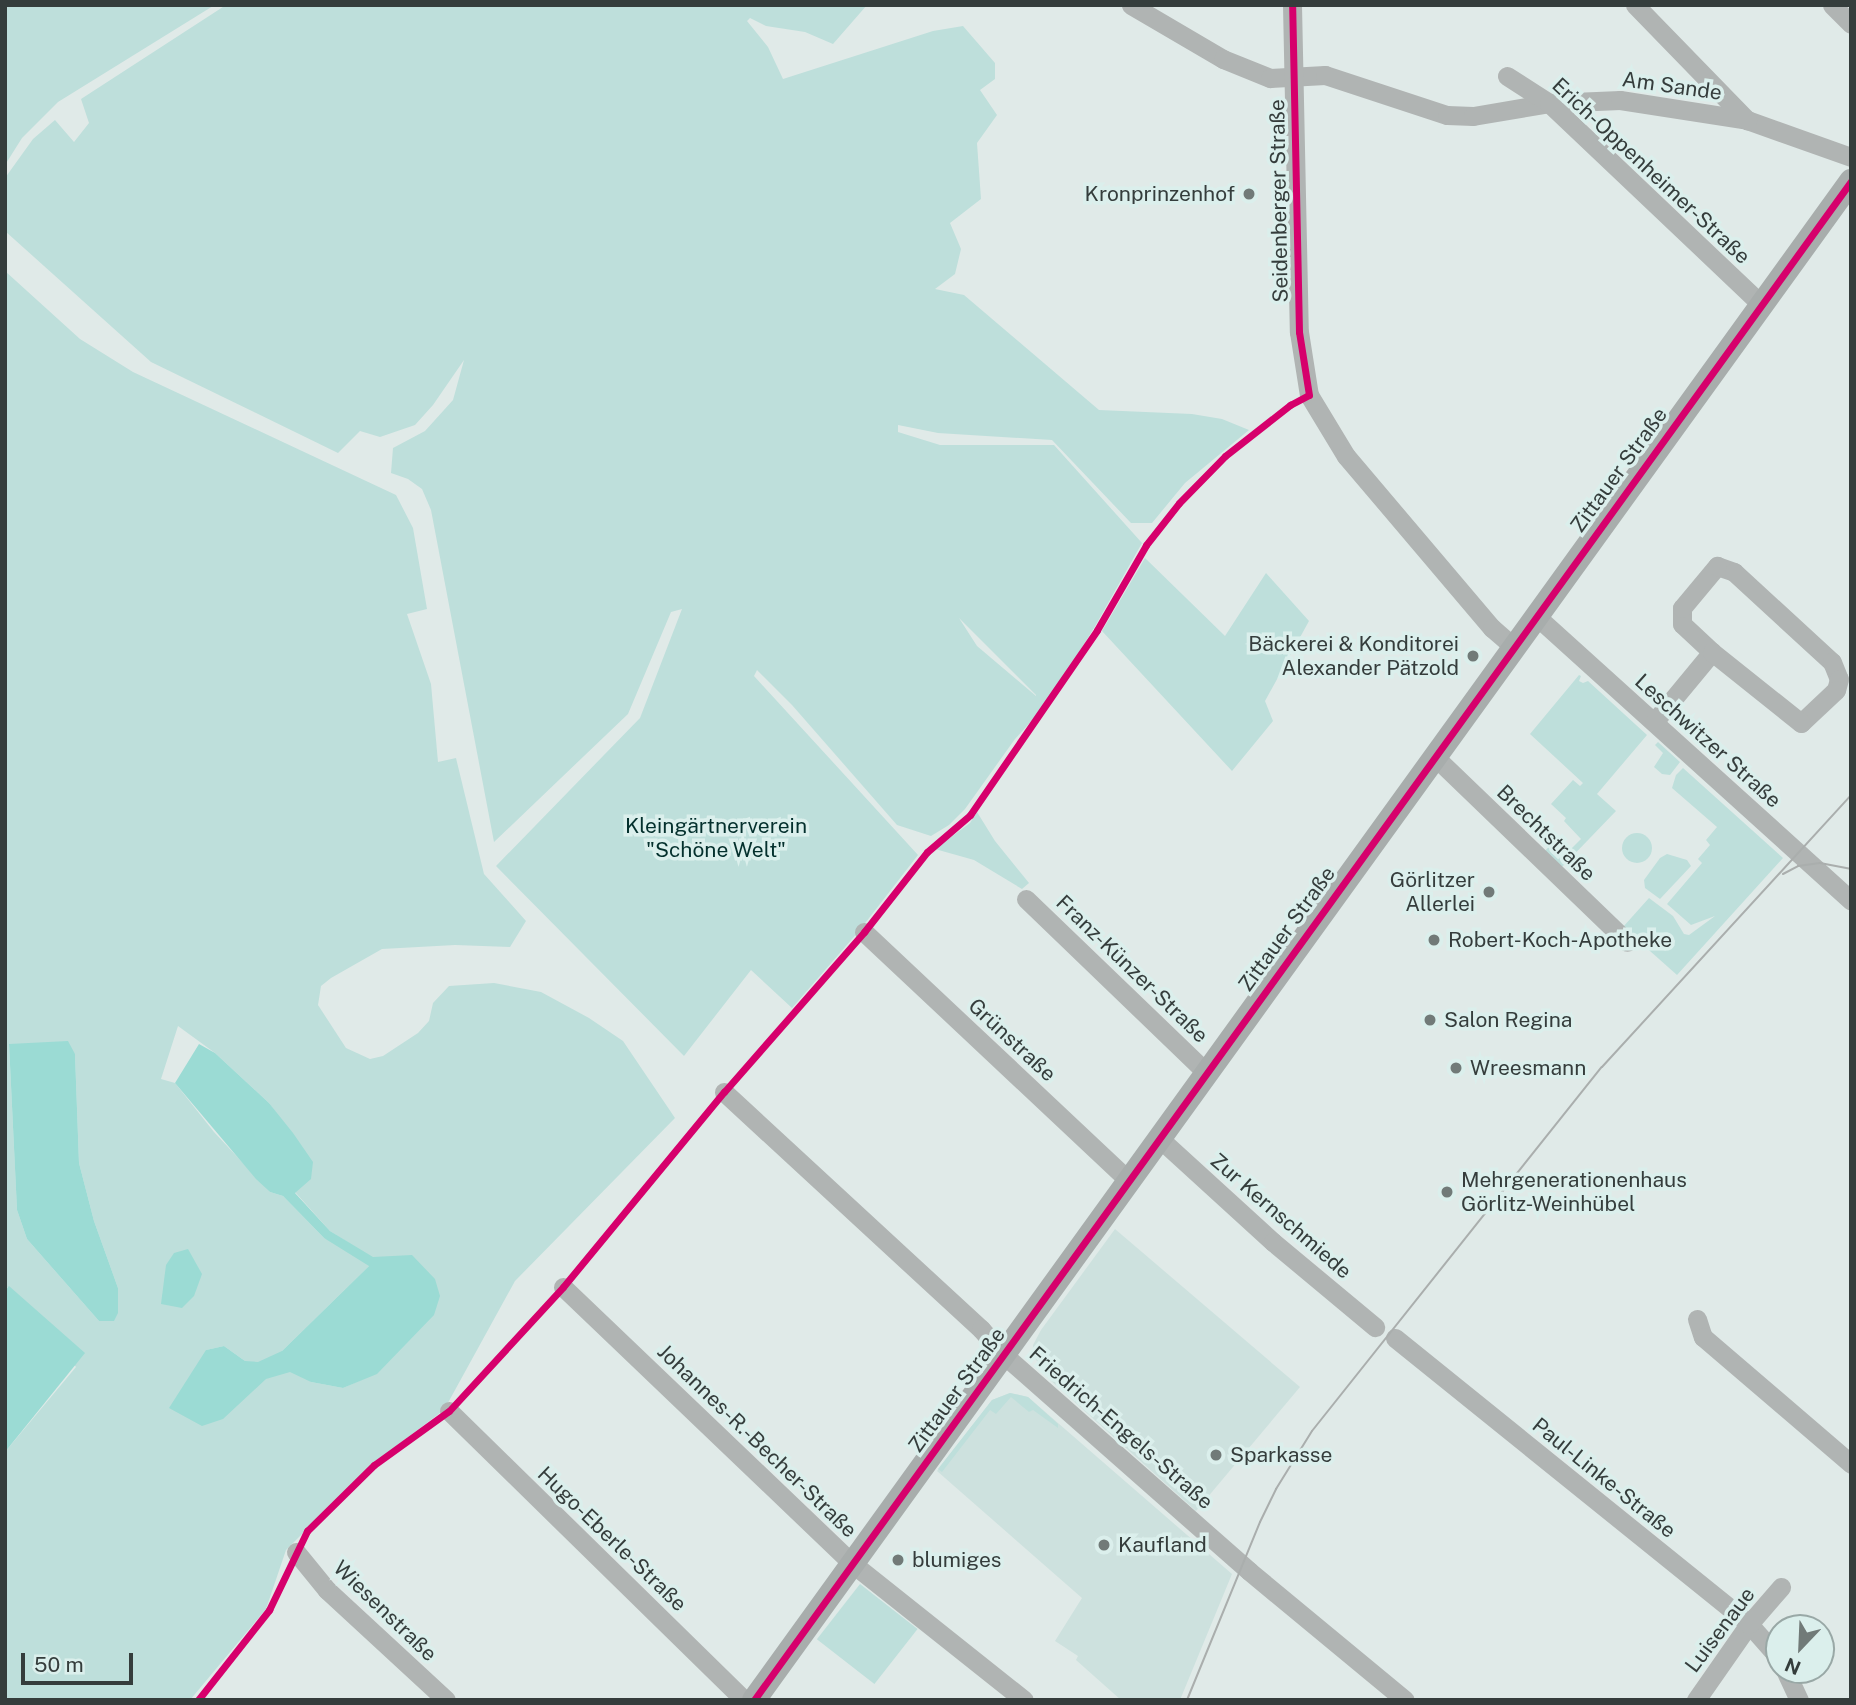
<!DOCTYPE html>
<html>
<head>
<meta charset="utf-8">
<style>
  body { margin:0 }
  #map { position:relative; width:1856px; height:1705px; overflow:hidden; background:#e0eae8; font-family:"Public Sans",sans-serif }
  div>[style] { position:absolute }
  [style*='--x'] { left:calc(var(--x)*1px); top:calc(var(--y)*1px); width:calc(var(--w)*1px); rotate:calc(var(--a)*1deg) }
  .built>* { inset:0; background:#cde1de }
  .green>* { inset:0; background:#bedfdb; transform-origin:0 0 }
  .round { border-radius:50% }
  .water>* { inset:0; background:#9bdbd4 }
  .minor>* { height:19px; margin:-9.5px; padding:0 9.5px; transform-origin:9.5px; border-radius:9.5px; background:#b0b4b3 }
  .major>* { height:24px; margin:-12px; padding:0 12px; transform-origin:12px; border-radius:12px; background:#a8adac }
  .tram>* { height:2px; margin:-1px; padding:0 1px; transform-origin:1px; border-radius:1px; background:#aaaead }
  .cycleway>* { height:7px; margin:-3.5px; padding:0 3.5px; transform-origin:3.5px; border-radius:3.5px; background:#d6006c }
  .dots>* { width:19px; height:19px; translate:-50% -50%; box-sizing:border-box; border:4px solid #dbefec; border-radius:50% }
  span { translate:-50% -50%; white-space:nowrap; text-align:center; line-height:1.15; -webkit-text-stroke:7px #dbefec; paint-order:stroke }
  .street-label { font-size:21px; color:#353d3c }
  .poi-label { font-size:21px; color:#353d3c }
  .right { translate:-100% -50%; text-align:right }
  .left { translate:0 -50%; text-align:left }
  .park-label { font-size:21px; color:#04302d }
  .frame { position:absolute; inset:0; border:7px solid #353d3c; pointer-events:none }
  .north { position:absolute; left:1765px; top:1614px; width:70px; height:70px; box-sizing:border-box; background:#dbefec; border:2px solid #99a8a6; border-radius:50%; rotate:203deg; font-size:19px; font-weight:700; line-height:28px; text-align:center; color:#353d3c }
  .north::after { content:''; display:block; margin:auto; width:24px; height:32px; background:#717a78; clip-path:polygon(50% 0,100% 100%,50% 72%,0 100%) }
  .scale { position:absolute; left:21px; top:1653px; width:112px; height:32px; box-sizing:border-box; border:4px solid #353d3c; border-top:0; padding-left:9px; font-size:21px; line-height:24px; white-space:nowrap; color:#353d3c; -webkit-text-stroke:5px #dbefec; paint-order:stroke }
</style>
</head>
<body>
<div id="map">
  <div class="built">
    <div style="clip-path:polygon(1115px 1229px,1300px 1387px,1196px 1511px,1048px 1378px,1033px 1355px,1033px 1345px,1041px 1330px)"></div>
    <div style="clip-path:polygon(1010px 1393px,1028px 1397px,1232px 1574px,1180px 1700px,1121px 1700px,1076px 1660px,1078px 1656px,1055px 1641px,1082px 1598px,937px 1471px,992px 1400px)"></div>
  </div>
  <div class="green">
    <div style="clip-path:polygon(5px 5px,212px 5px,213px 6px,58px 102px,22px 138px,5px 165px)"></div>
    <div style="clip-path:polygon(evenodd,226px 5px,867px 5px,833px 44px,805px 32px,766px 26px,750px 18px,747px 21px,768px 47px,783px 79px,933px 31px,963px 26px,995px 63px,995px 79px,980px 90px,997px 115px,977px 143px,981px 199px,950px 223px,961px 249px,955px 274px,935px 289px,964px 295px,1099px 410px,1192px 414px,1222px 419px,1249px 430px,1185px 483px,1152px 523px,1131px 523px,1052px 440px,938px 433px,898px 425px,898px 432px,940px 445px,1054px 445px,1142px 543px,1094px 628px,1046px 705px,1015px 739px,965px 809px,949px 825px,931px 836px,897px 825px,792px 705px,757px 670px,754px 676px,918px 855px,859px 931px,792px 1008px,751px 970px,684px 1056px,496px 866px,640px 718px,682px 609px,671px 612px,628px 714px,494px 842px,431px 510px,422px 489px,408px 479px,391px 473px,393px 448px,425px 431px,453px 400px,464px 360px,433px 405px,415px 425px,380px 437px,360px 431px,338px 453px,151px 362px,5px 231px,5px 178px,33px 139px,55px 120px,74px 142px,89px 123px,81px 99px,226px 5px,959px 618px,1036px 695px,1036px 696px,977px 646px,959px 618px)"></div>
    <div style="clip-path:polygon(evenodd,5px 271px,80px 339px,133px 372px,396px 495px,413px 528px,427px 609px,407px 614px,431px 684px,438px 762px,456px 758px,484px 874px,526px 921px,510px 947px,455px 945px,382px 949px,331px 978px,321px 986px,318px 1005px,346px 1048px,370px 1059px,383px 1056px,418px 1033px,429px 1021px,433px 1003px,449px 986px,494px 983px,541px 992px,589px 1018px,623px 1041px,675px 1118px,515px 1281px,444px 1410px,371px 1465px,286px 1550px,266px 1609px,190px 1700px,5px 1700px,5px 1452px,76px 1367px,8px 1287px,5px 1291px,5px 271px,178px 1026px,215px 1053px,269px 1103px,312px 1162px,295px 1192px,330px 1231px,360px 1250px,324px 1238px,283px 1196px,270px 1192px,214px 1132px,175px 1083px,161px 1079px,178px 1026px,5px 271px,9px 1044px,75px 1054px,79px 1163px,94px 1221px,118px 1288px,99px 1321px,27px 1239px,17px 1210px,9px 1044px,5px 271px,369px 1266px,377px 1373px,343px 1388px,311px 1382px,282px 1351px,369px 1266px,5px 271px,224px 1346px,245px 1361px,206px 1350px,224px 1346px)"></div>
    <div style="clip-path:polygon(1145px 558px,1225px 636px,1266px 573px,1309px 621px,1265px 701px,1273px 721px,1232px 771px,1102px 631px)"></div>
    <div style="clip-path:polygon(1579px 675px,1581px 676px,1579px 681px,1583px 683px,1588px 681px,1647px 735px,1597px 794px,1616px 811px,1562px 867px,1545px 851px,1552px 843px,1565px 855px,1581px 839px,1564px 821px,1566px 818px,1551px 804px,1573px 780px,1580px 786px,1583px 783px,1530px 734px)"></div>
    <div style="clip-path:polygon(1658px 742px,1680px 762px,1670px 775px,1662px 774px,1654px 767px,1663px 753px,1655px 745px)"></div>
    <div style="clip-path:polygon(1683px 768px,1783px 858px,1677px 975px,1623px 927px,1649px 898px,1673px 916px,1684px 934px,1689px 935px,1715px 916px,1691px 925px,1667px 904px,1702px 863px,1698px 859px,1710px 845px,1706px 840px,1717px 827px,1672px 788px,1676px 775px)"></div>
    <div style="clip-path:polygon(977px 812px,995px 841px,1029px 883px,1022px 889px,974px 860px,935px 849px,970px 823px)"></div>
    <div class="round" style="left:1622px;top:833px;width:30px;height:30px"></div>
    <div style="clip-path:polygon(1667px 854px,1687px 860px,1691px 866px,1660px 899px,1645px 888px,1644px 880px,1660px 858px)"></div>
    <div style="clip-path:polygon(1010px 1393px,1028px 1397px,1058px 1424px,1058px 1428px,1033px 1410px,1029px 1412px,1011px 1397px,996px 1414px,990px 1410px,942px 1472px,938px 1469px,992px 1400px)"></div>
    <div style="left:860px;top:1584px;width:73px;height:70px;rotate:38deg"></div>
  </div>
  <div class="water">
    <div style="clip-path:polygon(68px 1041px,75px 1054px,79px 1163px,94px 1221px,118px 1288px,118px 1313px,114px 1321px,99px 1321px,27px 1239px,17px 1210px,9px 1044px)"></div>
    <div style="clip-path:polygon(199px 1044px,215px 1053px,269px 1103px,293px 1133px,313px 1162px,311px 1179px,295px 1193px,330px 1231px,373px 1257px,412px 1255px,435px 1279px,440px 1296px,434px 1315px,377px 1374px,343px 1388px,311px 1382px,290px 1372px,266px 1379px,223px 1419px,202px 1426px,169px 1408px,206px 1350px,224px 1346px,245px 1361px,258px 1362px,282px 1351px,369px 1266px,324px 1238px,283px 1196px,270px 1192px,256px 1179px,175px 1083px)"></div>
    <div style="clip-path:polygon(188px 1249px,202px 1274px,194px 1296px,182px 1308px,161px 1304px,166px 1265px,174px 1253px)"></div>
    <div style="clip-path:polygon(9px 1286px,85px 1353px,5px 1452px,5px 1291px)"></div>
  </div>
  <div class="minor">
    <div style="--x:1131;--y:5;--w:107;--a:30.4"></div>
    <div style="--x:1223;--y:59;--w:51;--a:22"></div>
    <div style="--x:1270;--y:78;--w:55;--a:-3.1"></div>
    <div style="--x:1325;--y:75;--w:128;--a:18.2"></div>
    <div style="--x:1447;--y:115;--w:26;--a:2"></div>
    <div style="--x:1473;--y:116;--w:77;--a:-9.7"></div>
    <div style="--x:1549;--y:103;--w:71;--a:-2.4"></div>
    <div style="--x:1620;--y:100;--w:129;--a:8.9"></div>
    <div style="--x:1747;--y:120;--w:110;--a:19.6"></div>
    <div style="--x:1292;--y:5;--w:327;--a:88.8"></div>
    <div style="--x:1299;--y:332;--w:64;--a:81"></div>
    <div style="--x:1309;--y:395;--w:71;--a:58.8"></div>
    <div style="--x:1346;--y:456;--w:226;--a:49.7"></div>
    <div style="--x:1492;--y:628;--w:28;--a:41"></div>
    <div style="--x:1635;--y:5;--w:161;--a:45.8"></div>
    <div style="--x:1832;--y:5;--w:27;--a:45"></div>
    <div style="--x:1507;--y:76;--w:50;--a:32.7"></div>
    <div style="--x:1549;--y:103;--w:292;--a:43.5"></div>
    <div style="--x:1535;--y:615;--w:426;--a:42.1"></div>
    <div style="--x:1654;--y:722;--w:91;--a:-50.4"></div>
    <div style="--x:1712;--y:652;--w:41;--a:-137"></div>
    <div style="--x:1682;--y:624;--w:16;--a:-90"></div>
    <div style="--x:1682;--y:608;--w:55;--a:-50.2"></div>
    <div style="--x:1717;--y:566;--w:18;--a:19"></div>
    <div style="--x:1734;--y:572;--w:133;--a:42.6"></div>
    <div style="--x:1832;--y:662;--w:18;--a:68"></div>
    <div style="--x:1839;--y:679;--w:11;--a:105"></div>
    <div style="--x:1836;--y:690;--w:48;--a:136.7"></div>
    <div style="--x:1801;--y:723;--w:114;--a:-141.4"></div>
    <div style="--x:1434;--y:756;--w:268;--a:43.9"></div>
    <div style="--x:1026;--y:899;--w:250;--a:43.9"></div>
    <div style="--x:864;--y:932;--w:362;--a:43.2"></div>
    <div style="--x:724;--y:1092;--w:350;--a:42.7"></div>
    <div style="--x:981;--y:1329;--w:35;--a:49"></div>
    <div style="--x:1004;--y:1355;--w:327;--a:41.4"></div>
    <div style="--x:1249;--y:1571;--w:202;--a:39.6"></div>
    <div style="--x:1159;--y:1138;--w:154;--a:42.4"></div>
    <div style="--x:1273;--y:1242;--w:133;--a:39.8"></div>
    <div style="--x:563;--y:1287;--w:401;--a:43.7"></div>
    <div style="--x:853;--y:1564;--w:218;--a:38.5"></div>
    <div style="--x:1697;--y:1319;--w:19;--a:72"></div>
    <div style="--x:1703;--y:1337;--w:195;--a:40.6"></div>
    <div style="--x:1395;--y:1338;--w:455;--a:38.9"></div>
    <div style="--x:1749;--y:1624;--w:45;--a:48.6"></div>
    <div style="--x:449;--y:1411;--w:413;--a:44.4"></div>
    <div style="--x:296;--y:1552;--w:49;--a:50.8"></div>
    <div style="--x:327;--y:1590;--w:162;--a:42.7"></div>
    <div style="--x:1785;--y:1670;--w:33;--a:65"></div>
    <div style="--x:1696;--y:1700;--w:93;--a:-55.1"></div>
    <div style="--x:1749;--y:1624;--w:49;--a:-49.1"></div>
  </div>
  <div class="major">
    <div style="--x:754;--y:1700;--w:1874;--a:-54.16"></div>
  </div>
  <div class="tram">
    <div style="--x:1783;--y:874;--w:17;--a:-28"></div>
    <div style="--x:1798;--y:866;--w:22;--a:-8"></div>
    <div style="--x:1820;--y:863;--w:32;--a:11"></div>
    <div style="--x:1187;--y:1700;--w:192;--a:-67.7"></div>
    <div style="--x:1260;--y:1522;--w:37;--a:-64"></div>
    <div style="--x:1276;--y:1489;--w:68;--a:-58.2"></div>
    <div style="--x:1312;--y:1431;--w:465;--a:-51.5"></div>
    <div style="--x:1602;--y:1067;--w:369;--a:-47.5"></div>
  </div>
  <div class="cycleway">
    <div style="--x:198;--y:1700;--w:115;--a:-51.7"></div>
    <div style="--x:269;--y:1610;--w:88;--a:-64.3"></div>
    <div style="--x:307;--y:1531;--w:94;--a:-44.6"></div>
    <div style="--x:374;--y:1465;--w:92;--a:-35.8"></div>
    <div style="--x:449;--y:1411;--w:168;--a:-47.4"></div>
    <div style="--x:563;--y:1287;--w:253;--a:-50.5"></div>
    <div style="--x:724;--y:1092;--w:213;--a:-48.8"></div>
    <div style="--x:864;--y:932;--w:102;--a:-51.8"></div>
    <div style="--x:927;--y:852;--w:57;--a:-40.7"></div>
    <div style="--x:970;--y:815;--w:224;--a:-55.5"></div>
    <div style="--x:1097;--y:630;--w:98;--a:-60"></div>
    <div style="--x:1146;--y:545;--w:53;--a:-51.8"></div>
    <div style="--x:1179;--y:503;--w:66;--a:-45.6"></div>
    <div style="--x:1225;--y:456;--w:83;--a:-38.1"></div>
    <div style="--x:1290;--y:405;--w:21;--a:-28"></div>
    <div style="--x:1309;--y:395;--w:64;--a:-99"></div>
    <div style="--x:1299;--y:332;--w:327;--a:-91.2"></div>
    <div style="--x:754;--y:1700;--w:1874;--a:-54.16"></div>
  </div>
  <div class="dots">
    <div style="left:1249px;top:194px;background:#717a78"></div>
    <div style="left:1473px;top:656px;background:#717a78"></div>
    <div style="left:1489px;top:892px;background:#717a78"></div>
    <div style="left:1434px;top:940px;background:#717a78"></div>
    <div style="left:1430px;top:1020px;background:#717a78"></div>
    <div style="left:1456px;top:1068px;background:#717a78"></div>
    <div style="left:1447px;top:1192px;background:#717a78"></div>
    <div style="left:1216px;top:1455px;background:#717a78"></div>
    <div style="left:1104px;top:1545px;background:#717a78"></div>
    <div style="left:898px;top:1560px;background:#717a78"></div>
  </div>
  <div class="street-label">
    <span style="left:1672px;top:86px;rotate:8deg">Am Sande</span>
    <span style="left:1651px;top:171px;rotate:43deg">Erich-Oppenheimer-Straße</span>
    <span style="left:1279px;top:201px;rotate:-91deg">Seidenberger Straße</span>
    <span style="left:1619px;top:470px;rotate:-54deg">Zittauer Straße</span>
    <span style="left:1708px;top:741px;rotate:42deg">Leschwitzer Straße</span>
    <span style="left:1546px;top:833px;rotate:44deg">Brechtstraße</span>
    <span style="left:1287px;top:929px;rotate:-54deg">Zittauer Straße</span>
    <span style="left:1132px;top:969px;rotate:44deg">Franz-Künzer-Straße</span>
    <span style="left:1012px;top:1040px;rotate:43deg">Grünstraße</span>
    <span style="left:1281px;top:1216px;rotate:41deg">Zur Kernschmiede</span>
    <span style="left:957px;top:1390px;rotate:-54deg">Zittauer Straße</span>
    <span style="left:1121px;top:1428px;rotate:41deg">Friedrich-Engels-Straße</span>
    <span style="left:757px;top:1441px;rotate:44deg">Johannes-R.-Becher-Straße</span>
    <span style="left:1604px;top:1478px;rotate:39deg">Paul-Linke-Straße</span>
    <span style="left:612px;top:1539px;rotate:44deg">Hugo-Eberle-Straße</span>
    <span style="left:385px;top:1611px;rotate:44deg">Wiesenstraße</span>
    <span style="left:1720px;top:1630px;rotate:-53deg">Luisenaue</span>
  </div>
  <div class="poi-label">
    <span class="right" style="left:1235px;top:194px">Kronprinzenhof</span>
    <span class="right" style="left:1459px;top:656px">Bäckerei &amp; Konditorei<br>Alexander Pätzold</span>
    <span class="right" style="left:1475px;top:892px">Görlitzer<br>Allerlei</span>
    <span class="left" style="left:1448px;top:940px">Robert-Koch-Apotheke</span>
    <span class="left" style="left:1444px;top:1020px">Salon Regina</span>
    <span class="left" style="left:1470px;top:1068px">Wreesmann</span>
    <span class="left" style="left:1461px;top:1192px">Mehrgenerationenhaus<br>Görlitz-Weinhübel</span>
    <span class="left" style="left:1230px;top:1455px">Sparkasse</span>
    <span class="left" style="left:1118px;top:1545px">Kaufland</span>
    <span class="left" style="left:912px;top:1560px">blumiges</span>
  </div>
  <div class="park-label">
    <span style="left:716px;top:838px">Kleingärtnerverein<br>"Schöne Welt"</span>
  </div>
  <div class="frame"></div>
  <div class="north">N</div>
  <div class="scale">50 m</div>
</div>
</body>
</html>
